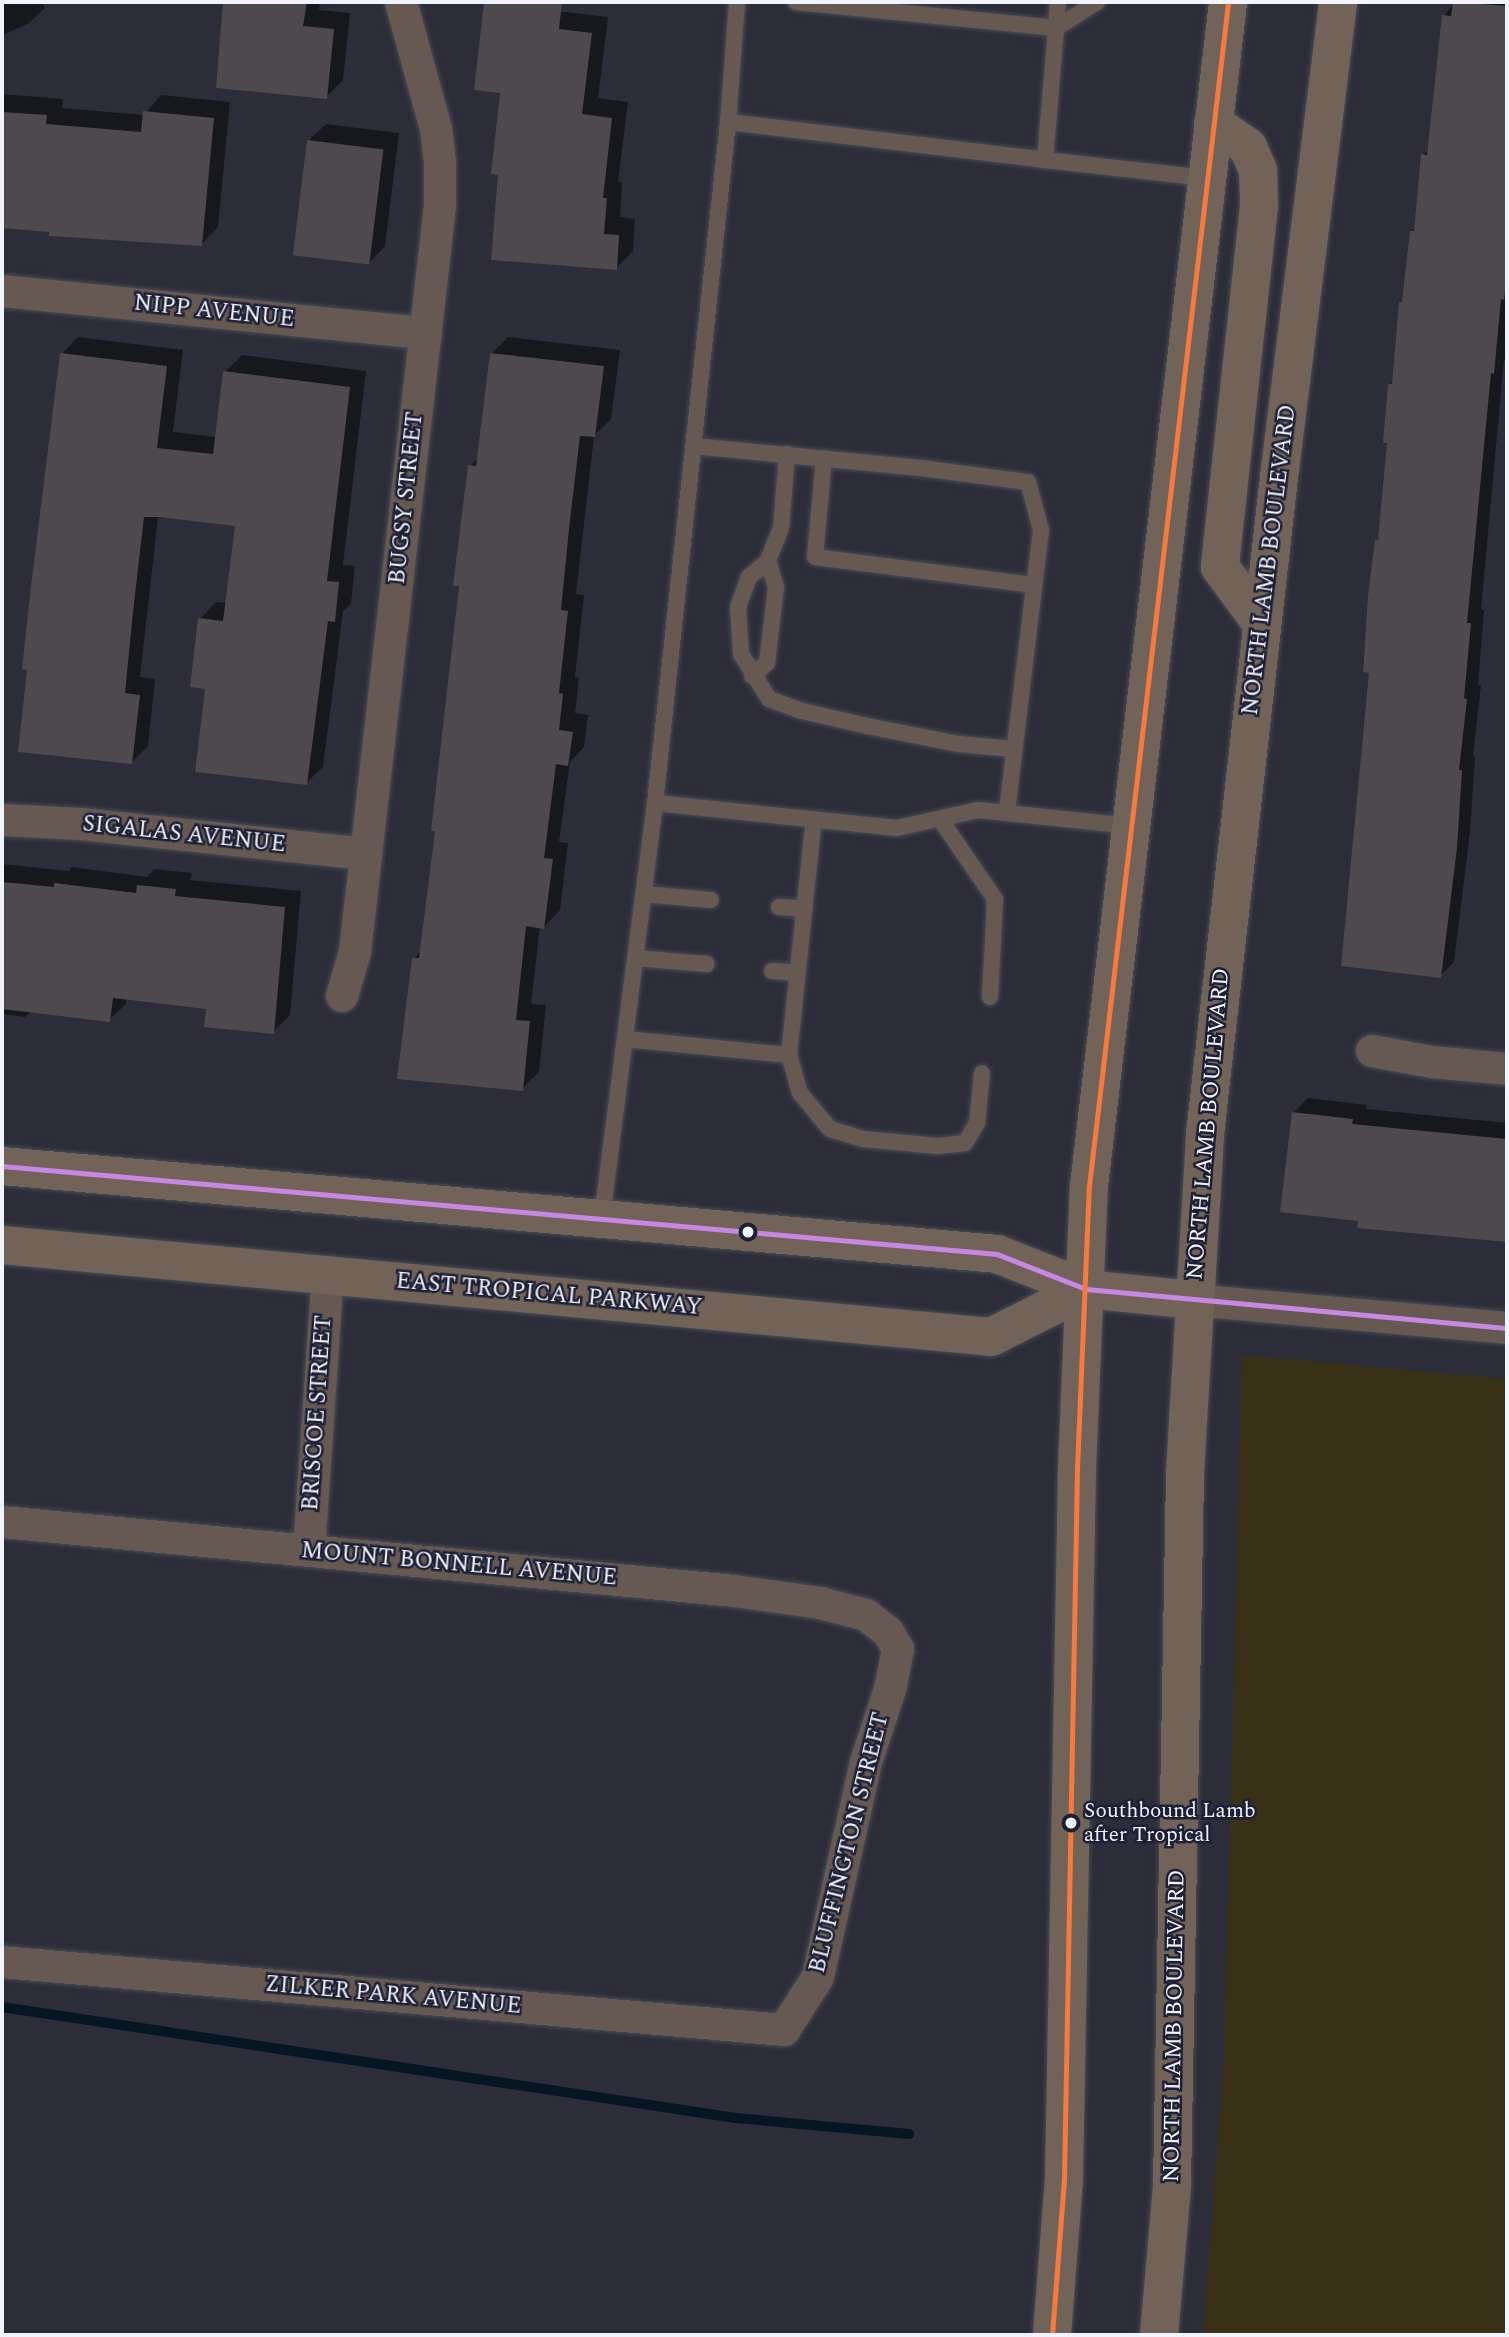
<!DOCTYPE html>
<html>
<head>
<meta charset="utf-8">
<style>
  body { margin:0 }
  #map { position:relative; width:1509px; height:2337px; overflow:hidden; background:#2c2d39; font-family:Spectral,serif }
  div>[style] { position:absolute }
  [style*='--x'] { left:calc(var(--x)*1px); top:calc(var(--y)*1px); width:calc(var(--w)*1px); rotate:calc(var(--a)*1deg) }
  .sand>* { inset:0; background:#393117 }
  .shadow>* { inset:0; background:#0007 }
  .stream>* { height:10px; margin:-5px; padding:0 5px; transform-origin:5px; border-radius:5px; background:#051622 }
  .building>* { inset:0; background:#4d494d; transform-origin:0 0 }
  .roads { filter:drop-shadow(0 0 2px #484a54) drop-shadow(0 0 2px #484a54) }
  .service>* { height:16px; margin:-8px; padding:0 8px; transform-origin:8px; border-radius:8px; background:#665952 }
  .minor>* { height:32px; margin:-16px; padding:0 16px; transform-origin:16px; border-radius:16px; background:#665952 }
  .secondary>* { height:38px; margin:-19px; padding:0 19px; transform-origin:19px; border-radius:19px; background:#726359 }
  .bus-1>* { height:5px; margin:-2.5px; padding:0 2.5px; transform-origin:2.5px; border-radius:2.5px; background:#c787e3 }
  .bus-2>* { height:5px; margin:-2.5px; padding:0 2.5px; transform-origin:2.5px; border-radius:2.5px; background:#f6793e }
  .dots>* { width:19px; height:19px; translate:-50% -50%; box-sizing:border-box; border:4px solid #1d2034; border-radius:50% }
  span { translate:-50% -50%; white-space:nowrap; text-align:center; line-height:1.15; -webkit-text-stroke:5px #1d2034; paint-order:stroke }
  .bus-label { font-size:21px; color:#f1f3ff }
  .left { translate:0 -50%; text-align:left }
  .street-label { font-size:23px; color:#f1f3ff }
  .frame { position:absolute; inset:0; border:4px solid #f1f3ff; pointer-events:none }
</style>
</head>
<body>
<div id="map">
  <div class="sand">
    <div style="clip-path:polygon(1242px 1355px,1507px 1379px,1507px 2335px,1203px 2335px,1224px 2057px)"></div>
  </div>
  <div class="shadow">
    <div style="clip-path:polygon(2px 2px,42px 2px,45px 8px,28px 24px,2px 35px)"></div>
    <div style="clip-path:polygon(216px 2px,320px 2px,319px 10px,350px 13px,343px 80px,326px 97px,225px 3px)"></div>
    <div style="clip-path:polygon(1455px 2px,1507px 2px,1507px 357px,1504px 360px,1481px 609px,1484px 610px,1478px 685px,1481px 685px,1473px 756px,1475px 757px,1470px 832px,1454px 962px,1440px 976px,1371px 671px,1376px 540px,1380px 537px,1389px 442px,1390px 384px,1394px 381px,1401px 303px,1404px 300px,1412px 231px,1416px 228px,1423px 155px,1430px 149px,1444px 16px)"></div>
    <div style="clip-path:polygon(500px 4px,608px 17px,598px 98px,628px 102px,618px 182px,622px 182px,620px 217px,635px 219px,633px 251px,616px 268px,500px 173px)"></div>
    <div style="clip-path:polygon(2px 94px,63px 99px,62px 108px,144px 115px,161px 95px,230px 102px,218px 227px,202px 244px,2px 226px)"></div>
    <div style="clip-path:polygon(326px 124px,399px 133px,385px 246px,369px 263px,309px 140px)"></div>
    <div style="clip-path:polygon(78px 337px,183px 350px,173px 432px,217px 437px,225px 372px,242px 355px,366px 371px,343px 565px,355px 566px,351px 604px,343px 611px,323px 767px,306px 783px,207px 688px,200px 619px,216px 602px,227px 603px,237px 525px,158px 517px,140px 677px,155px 679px,148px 746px,131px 763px,62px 354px)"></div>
    <div style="clip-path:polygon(508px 337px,620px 350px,611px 419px,594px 436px,576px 594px,584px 595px,575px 677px,579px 678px,575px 713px,588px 715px,584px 747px,570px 762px,559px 842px,568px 843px,560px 910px,544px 927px,540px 926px,531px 1004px,546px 1005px,539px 1072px,522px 1089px,414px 959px,422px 950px,436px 830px,470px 466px,479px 457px,492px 353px)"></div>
    <div style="clip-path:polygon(2px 864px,69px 871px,72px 867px,147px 877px,155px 869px,192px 873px,190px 880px,301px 891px,290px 1015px,273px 1032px,208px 1007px,127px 998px,126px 1004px,109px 1020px,32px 1011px,25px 1017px,2px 1014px)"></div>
    <div style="clip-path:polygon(1308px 1098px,1367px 1105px,1366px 1109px,1507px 1123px,1507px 1240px,1359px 1226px,1360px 1219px,1293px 1113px)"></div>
  </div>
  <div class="stream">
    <div style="--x:2;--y:2007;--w:742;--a:8.6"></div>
    <div style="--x:736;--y:2118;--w:174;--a:5.3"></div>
  </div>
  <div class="building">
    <div style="clip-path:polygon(223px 2px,307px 2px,303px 26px,334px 29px,327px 99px,216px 88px)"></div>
    <div style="clip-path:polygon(484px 2px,562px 2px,559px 29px,592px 33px,582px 114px,612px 118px,603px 198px,607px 198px,604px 234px,619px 235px,617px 270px,491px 260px,498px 175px,491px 174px,500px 93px,474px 90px)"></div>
    <div style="clip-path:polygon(1453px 2px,1507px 6px,1507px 276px,1504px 300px,1501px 299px,1494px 374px,1491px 373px,1482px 467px,1467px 623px,1471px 623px,1464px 698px,1467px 699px,1459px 770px,1462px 770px,1457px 848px,1441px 978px,1341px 966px,1369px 673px,1363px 672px,1368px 596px,1375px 539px,1378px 540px,1387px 443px,1383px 443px,1388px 384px,1392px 384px,1399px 302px,1402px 302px,1410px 231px,1414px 231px,1421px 154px,1427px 155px,1442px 15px,1451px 16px)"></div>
    <div style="clip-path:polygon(143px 111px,214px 118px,202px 246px,49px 236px,49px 232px,2px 228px,2px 112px,47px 115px,46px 124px,141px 132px)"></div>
    <div style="left:307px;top:140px;width:77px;height:116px;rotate:7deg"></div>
    <div style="clip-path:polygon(60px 353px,167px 366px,157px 448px,213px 454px,223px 371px,350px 387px,327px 581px,339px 582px,335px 622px,328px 621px,307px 785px,195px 772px,205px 689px,190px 687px,198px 618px,223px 621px,235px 526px,159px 517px,144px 517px,133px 612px,125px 693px,140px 695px,132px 764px,18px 752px,27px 670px,22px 669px,31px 586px)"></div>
    <div style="clip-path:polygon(490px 353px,604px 366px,595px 437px,580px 436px,569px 529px,561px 610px,568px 611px,559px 693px,563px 694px,559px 730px,573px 732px,568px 766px,556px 764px,544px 858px,553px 859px,544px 929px,526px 926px,516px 1020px,530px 1021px,523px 1091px,397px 1079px,412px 958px,419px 958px,435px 831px,431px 831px,459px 586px,453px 586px,468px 465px,476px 466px)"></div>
    <div style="clip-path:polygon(2px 882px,54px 887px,54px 883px,136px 893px,137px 885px,176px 889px,175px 896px,285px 907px,274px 1034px,204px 1027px,206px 1009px,113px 998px,110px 1022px,2px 1009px)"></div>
    <div style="clip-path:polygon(1292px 1112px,1353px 1119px,1352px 1124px,1507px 1139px,1507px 1242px,1357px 1228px,1358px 1221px,1280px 1212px)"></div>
  </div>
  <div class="roads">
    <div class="service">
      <div style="--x:1056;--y:28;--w:49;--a:-32.4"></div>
      <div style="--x:1056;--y:28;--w:26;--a:-86"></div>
      <div style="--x:728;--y:122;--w:319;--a:6.8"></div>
      <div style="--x:1045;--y:160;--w:132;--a:-85.2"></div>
      <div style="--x:1056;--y:28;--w:261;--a:-174.3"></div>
      <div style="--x:1045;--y:160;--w:162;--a:6.4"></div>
      <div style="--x:693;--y:446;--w:229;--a:5.5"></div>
      <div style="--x:921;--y:468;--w:108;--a:7.5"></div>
      <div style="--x:1028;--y:482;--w:50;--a:74.8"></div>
      <div style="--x:1041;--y:530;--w:285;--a:96.9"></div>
      <div style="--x:787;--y:454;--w:74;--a:94.6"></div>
      <div style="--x:781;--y:528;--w:35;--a:112"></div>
      <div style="--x:768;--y:561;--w:25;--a:140"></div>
      <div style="--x:749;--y:577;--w:32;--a:110"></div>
      <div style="--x:738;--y:607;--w:47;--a:86.3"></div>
      <div style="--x:741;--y:654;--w:53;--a:58.1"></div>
      <div style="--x:769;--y:699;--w:35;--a:20"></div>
      <div style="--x:802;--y:711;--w:67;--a:13"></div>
      <div style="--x:867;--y:726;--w:94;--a:11.1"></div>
      <div style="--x:959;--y:744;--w:54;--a:5.3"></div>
      <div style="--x:824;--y:458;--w:99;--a:95.2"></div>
      <div style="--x:815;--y:557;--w:221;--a:7.3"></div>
      <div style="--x:752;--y:676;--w:20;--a:-41"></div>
      <div style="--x:767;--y:663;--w:77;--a:-83.2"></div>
      <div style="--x:776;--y:587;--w:27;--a:-107"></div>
      <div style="--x:655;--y:803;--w:685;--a:-83.88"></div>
      <div style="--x:728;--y:122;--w:120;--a:-85.7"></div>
      <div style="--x:940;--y:819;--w:97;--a:55.5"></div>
      <div style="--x:995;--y:899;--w:98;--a:92.9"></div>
      <div style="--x:643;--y:894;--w:68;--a:5"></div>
      <div style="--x:779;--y:907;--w:26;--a:4"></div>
      <div style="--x:635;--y:958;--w:72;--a:4.8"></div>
      <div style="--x:772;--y:971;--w:26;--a:4"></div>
      <div style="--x:625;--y:1039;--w:165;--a:5.6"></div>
      <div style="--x:789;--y:1055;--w:237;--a:-84"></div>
      <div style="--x:789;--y:1055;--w:40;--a:74"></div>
      <div style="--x:800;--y:1093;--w:47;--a:50.2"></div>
      <div style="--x:830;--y:1129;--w:34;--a:17"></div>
      <div style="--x:863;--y:1139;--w:75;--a:5.3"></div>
      <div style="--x:938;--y:1146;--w:27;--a:-6"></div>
      <div style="--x:965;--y:1143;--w:23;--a:-59"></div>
      <div style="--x:977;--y:1123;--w:50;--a:-84.3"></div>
      <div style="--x:602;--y:1217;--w:417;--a:-82.7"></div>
      <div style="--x:655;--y:803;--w:243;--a:5.9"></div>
      <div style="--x:897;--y:828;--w:83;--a:-12.5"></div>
      <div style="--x:978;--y:810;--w:152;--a:6"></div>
    </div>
    <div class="minor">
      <div style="--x:2;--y:291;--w:426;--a:5.7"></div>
      <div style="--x:2;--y:820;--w:79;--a:2.9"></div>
      <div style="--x:81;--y:824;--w:287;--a:6"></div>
      <div style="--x:342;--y:996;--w:46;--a:-73.5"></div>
      <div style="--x:355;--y:952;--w:751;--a:-83.5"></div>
      <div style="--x:440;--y:206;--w:45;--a:-90"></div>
      <div style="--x:440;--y:161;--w:32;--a:-97"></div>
      <div style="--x:436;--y:129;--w:132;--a:-105.4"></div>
      <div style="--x:1372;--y:1051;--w:61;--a:10.4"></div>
      <div style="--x:1432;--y:1062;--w:75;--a:5.3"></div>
      <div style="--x:1193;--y:1300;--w:315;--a:5.1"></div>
      <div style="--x:2;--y:1522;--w:735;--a:5.38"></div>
      <div style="--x:734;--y:1591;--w:87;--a:7.9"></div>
      <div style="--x:820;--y:1603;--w:48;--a:14.6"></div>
      <div style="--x:866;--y:1615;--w:28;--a:38"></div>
      <div style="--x:888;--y:1632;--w:20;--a:60"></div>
      <div style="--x:898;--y:1649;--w:38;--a:101"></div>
      <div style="--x:891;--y:1686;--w:80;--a:108.2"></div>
      <div style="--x:866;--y:1762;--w:220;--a:102.6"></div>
      <div style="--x:818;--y:1977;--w:63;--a:122.7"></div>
      <div style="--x:784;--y:2030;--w:785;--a:-175.03"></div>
      <div style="--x:309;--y:1551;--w:278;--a:-86.1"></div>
    </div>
    <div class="secondary">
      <div style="--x:1213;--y:123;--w:42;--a:34.4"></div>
      <div style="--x:1248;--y:147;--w:26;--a:67"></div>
      <div style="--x:1258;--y:171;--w:35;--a:88"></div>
      <div style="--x:1259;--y:206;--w:363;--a:96.2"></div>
      <div style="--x:1220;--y:567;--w:71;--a:53.6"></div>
      <div style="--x:2;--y:1166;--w:999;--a:5.05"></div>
      <div style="--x:997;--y:1254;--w:96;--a:21.5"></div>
      <div style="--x:1086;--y:1289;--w:108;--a:5.9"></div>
      <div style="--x:2;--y:1245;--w:993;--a:5.31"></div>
      <div style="--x:991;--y:1337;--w:106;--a:-26.8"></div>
      <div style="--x:1052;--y:2335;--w:156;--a:-85.6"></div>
      <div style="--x:1064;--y:2179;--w:710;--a:-88.95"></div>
      <div style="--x:1077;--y:1469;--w:283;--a:-87.6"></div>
      <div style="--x:1089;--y:1186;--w:1192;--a:-83.3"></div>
      <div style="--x:1159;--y:2335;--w:151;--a:-85"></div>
      <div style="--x:1172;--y:2185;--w:712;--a:-88.95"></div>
      <div style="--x:1185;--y:1473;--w:340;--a:-86.6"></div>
      <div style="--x:1205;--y:1134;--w:669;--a:-83.57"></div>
      <div style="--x:1280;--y:469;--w:471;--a:-82.9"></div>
    </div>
  </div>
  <div class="bus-1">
    <div style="--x:2;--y:1166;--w:999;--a:5.05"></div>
    <div style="--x:997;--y:1254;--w:96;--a:21.5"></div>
    <div style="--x:1086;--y:1289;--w:423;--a:5.3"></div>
  </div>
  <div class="bus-2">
    <div style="--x:1052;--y:2335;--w:156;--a:-85.6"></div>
    <div style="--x:1064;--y:2179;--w:710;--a:-88.95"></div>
    <div style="--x:1077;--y:1469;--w:283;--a:-87.6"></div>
    <div style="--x:1089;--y:1186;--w:1192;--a:-83.3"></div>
  </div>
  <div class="dots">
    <div style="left:748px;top:1232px;background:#f1f3ff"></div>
    <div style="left:1071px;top:1823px;background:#f1f3ff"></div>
  </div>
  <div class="bus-label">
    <span class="left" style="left:1084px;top:1823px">Southbound Lamb<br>after Tropical</span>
  </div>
  <div class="street-label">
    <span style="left:214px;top:312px;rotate:6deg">NIPP AVENUE</span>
    <span style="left:407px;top:498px;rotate:-84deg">BUGSY STREET</span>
    <span style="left:1270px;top:560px;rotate:-83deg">NORTH LAMB BOULEVARD</span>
    <span style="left:184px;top:835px;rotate:6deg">SIGALAS AVENUE</span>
    <span style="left:1209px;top:1124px;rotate:-85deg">NORTH LAMB BOULEVARD</span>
    <span style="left:549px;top:1295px;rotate:5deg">EAST TROPICAL PARKWAY</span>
    <span style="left:318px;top:1413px;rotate:-86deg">BRISCOE STREET</span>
    <span style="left:459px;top:1565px;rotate:5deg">MOUNT BONNELL AVENUE</span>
    <span style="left:850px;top:1843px;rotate:-76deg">BLUFFINGTON STREET</span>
    <span style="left:393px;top:1996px;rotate:5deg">ZILKER PARK AVENUE</span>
    <span style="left:1175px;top:2026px;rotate:-89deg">NORTH LAMB BOULEVARD</span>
  </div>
  <div class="frame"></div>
</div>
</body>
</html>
